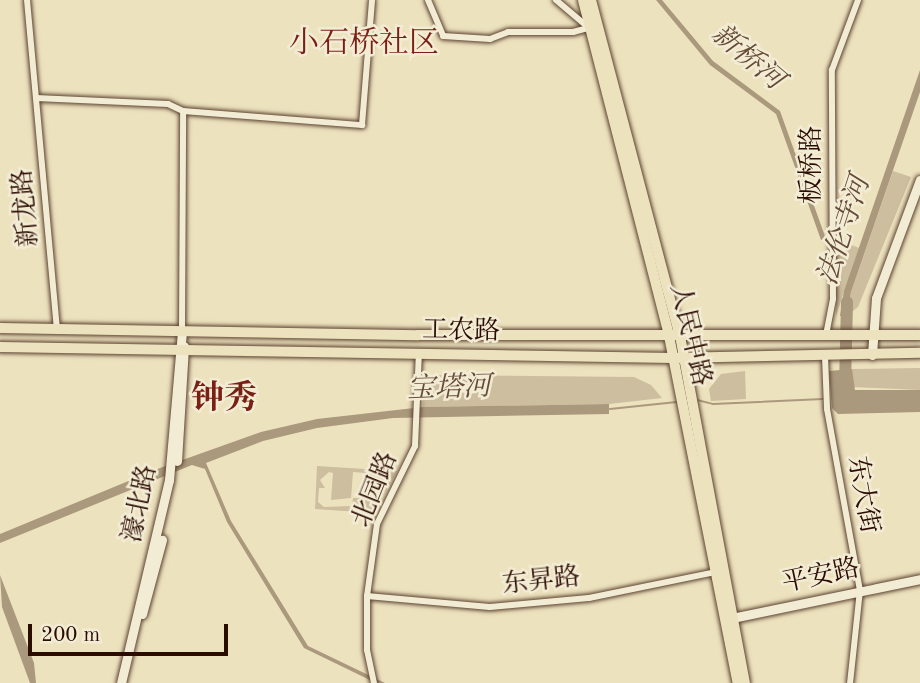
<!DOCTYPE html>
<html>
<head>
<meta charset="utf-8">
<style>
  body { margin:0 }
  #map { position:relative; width:920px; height:683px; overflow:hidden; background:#ede2be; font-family:"Old Standard TT","Noto Serif SC",serif }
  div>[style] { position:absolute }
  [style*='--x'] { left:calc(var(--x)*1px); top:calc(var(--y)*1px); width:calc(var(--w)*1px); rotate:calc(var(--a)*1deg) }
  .green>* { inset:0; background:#ccbe9e }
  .water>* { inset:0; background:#ab997d }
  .stream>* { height:2px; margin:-1px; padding:0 1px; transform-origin:1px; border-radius:1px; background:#ab997d }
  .river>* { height:12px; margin:-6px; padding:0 6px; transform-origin:6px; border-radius:6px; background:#ab997d }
  .roads { filter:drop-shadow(0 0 2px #5c4230) drop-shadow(0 0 2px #5c4230) }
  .street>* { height:6px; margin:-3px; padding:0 3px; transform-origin:3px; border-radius:3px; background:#f3ecd5 }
  .secondary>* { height:9px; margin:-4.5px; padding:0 4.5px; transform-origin:4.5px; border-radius:4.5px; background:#f3ecd5 }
  .primary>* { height:10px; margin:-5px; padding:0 5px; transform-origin:5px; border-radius:5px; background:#ede2be }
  span { translate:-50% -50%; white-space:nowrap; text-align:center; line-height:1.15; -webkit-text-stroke:5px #f3ecd5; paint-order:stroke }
  .street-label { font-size:26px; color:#2b0c00 }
  .water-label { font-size:28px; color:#654b38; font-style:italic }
  .quarter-label { font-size:30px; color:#7a1f14 }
  .district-label { font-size:33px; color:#7a1f14; font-weight:700 }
  .scale { position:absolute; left:28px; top:624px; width:200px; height:32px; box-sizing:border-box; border:4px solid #2b0c00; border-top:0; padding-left:9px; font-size:21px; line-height:24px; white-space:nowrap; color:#2b0c00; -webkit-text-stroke:5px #f3ecd5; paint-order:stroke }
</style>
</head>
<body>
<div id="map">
  <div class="green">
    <div style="clip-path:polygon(893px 171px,911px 177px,858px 307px,847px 316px,851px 292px)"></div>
    <div style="clip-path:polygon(836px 239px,859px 248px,836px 316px)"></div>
    <div style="clip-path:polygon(920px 368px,920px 390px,852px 387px,852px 369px)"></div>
    <div style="clip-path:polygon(745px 371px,746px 399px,711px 401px,709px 389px,721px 374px)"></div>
    <div style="clip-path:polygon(430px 375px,634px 377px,651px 385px,662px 398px,609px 404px,423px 407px,424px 380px)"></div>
    <div style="clip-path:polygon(evenodd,317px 466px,397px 471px,374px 513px,315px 509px,317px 466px,353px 472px,365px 473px,364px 498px,353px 498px,352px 506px,324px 507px,318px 502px,319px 488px,325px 488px,320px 480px,329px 472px,333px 473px,331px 500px,351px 498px,353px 472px)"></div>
  </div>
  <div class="water">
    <div style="clip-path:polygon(656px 0,662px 0,713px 61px,780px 111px,826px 239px,821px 240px,776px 114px,710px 65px)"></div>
    <div style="clip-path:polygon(920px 70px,920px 92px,851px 292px,847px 316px,840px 316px,844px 291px)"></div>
    <div style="clip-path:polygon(852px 369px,855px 390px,920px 390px,920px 412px,838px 414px,832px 408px,829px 371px)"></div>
    <div style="clip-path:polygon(609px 404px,609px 414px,393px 418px,317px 428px,263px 441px,206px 463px,231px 521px,308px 646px,385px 683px,376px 683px,304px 648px,227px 522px,205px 469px,192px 465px,0 543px,0 534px,160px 468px,261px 432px,317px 419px,423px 407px)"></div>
    <div style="clip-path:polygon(0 575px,34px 663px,36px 683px,30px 683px,2px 607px)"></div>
  </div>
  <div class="stream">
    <div style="--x:697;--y:400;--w:16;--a:14"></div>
    <div style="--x:713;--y:404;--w:110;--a:-2.6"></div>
    <div style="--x:610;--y:409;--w:67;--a:-6"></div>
  </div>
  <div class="river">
    <div style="--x:845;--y:385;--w:83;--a:-88.6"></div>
  </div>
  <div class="roads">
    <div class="street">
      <div style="--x:27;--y:0;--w:329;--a:84.8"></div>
      <div style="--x:428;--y:0;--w:39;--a:67"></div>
      <div style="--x:443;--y:36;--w:47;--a:3.7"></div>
      <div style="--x:490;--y:39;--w:19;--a:-21"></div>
      <div style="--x:508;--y:32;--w:65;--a:0"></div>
      <div style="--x:573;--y:32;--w:20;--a:-15"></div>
      <div style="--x:556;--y:0;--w:43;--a:40.3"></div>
      <div style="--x:36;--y:98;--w:132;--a:2.6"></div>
      <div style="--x:168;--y:104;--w:17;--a:25"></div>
      <div style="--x:183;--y:111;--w:180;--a:4.5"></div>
      <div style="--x:362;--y:125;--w:125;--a:-85.4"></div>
      <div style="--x:182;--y:331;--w:220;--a:-89.7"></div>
      <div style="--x:826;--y:335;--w:37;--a:-79"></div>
      <div style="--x:833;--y:299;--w:229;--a:-90.3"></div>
      <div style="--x:832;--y:70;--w:75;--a:-69.6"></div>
      <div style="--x:825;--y:356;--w:53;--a:87.8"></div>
      <div style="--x:827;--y:409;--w:184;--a:79.7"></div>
      <div style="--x:860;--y:590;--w:94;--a:96.1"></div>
      <div style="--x:367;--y:596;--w:123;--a:5.1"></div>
      <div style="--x:490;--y:607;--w:99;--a:-5.2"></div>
      <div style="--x:589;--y:598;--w:130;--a:-11.6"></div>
      <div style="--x:374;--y:683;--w:34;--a:-102"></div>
      <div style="--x:367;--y:650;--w:54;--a:-90"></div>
      <div style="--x:367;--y:596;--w:73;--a:-82.1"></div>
      <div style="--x:377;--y:524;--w:87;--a:-64"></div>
      <div style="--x:415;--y:446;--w:94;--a:-87.6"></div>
    </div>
    <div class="secondary">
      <div style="--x:872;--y:355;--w:57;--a:-86"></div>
      <div style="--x:876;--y:298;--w:126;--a:-69.6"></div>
      <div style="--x:177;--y:461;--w:115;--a:-86.5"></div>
      <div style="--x:142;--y:614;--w:77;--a:-74.9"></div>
      <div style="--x:732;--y:618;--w:192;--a:-11.7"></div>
      <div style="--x:121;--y:683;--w:209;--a:-76.7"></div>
      <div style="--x:169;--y:480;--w:150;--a:-85"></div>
    </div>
    <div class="primary">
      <div style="--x:583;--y:0;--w:347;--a:75.6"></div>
      <div style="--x:669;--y:336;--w:354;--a:78.8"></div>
      <div style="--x:591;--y:0;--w:348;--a:75.2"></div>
      <div style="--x:680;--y:336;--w:353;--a:79.4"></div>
      <div style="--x:0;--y:328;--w:418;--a:1"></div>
      <div style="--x:418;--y:335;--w:502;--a:0"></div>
      <div style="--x:0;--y:347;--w:673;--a:0.94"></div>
      <div style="--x:673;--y:358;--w:247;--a:-1.2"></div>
    </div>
  </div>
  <div class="street-label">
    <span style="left:813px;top:165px;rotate:-90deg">板桥路</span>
    <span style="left:27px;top:208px;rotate:-95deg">新龙路</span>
    <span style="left:461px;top:332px;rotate:1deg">工农路</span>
    <span style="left:689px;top:335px;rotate:77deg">人民中路</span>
    <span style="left:376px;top:490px;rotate:-68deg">北园路</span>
    <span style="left:862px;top:495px;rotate:80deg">东大街</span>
    <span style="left:141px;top:504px;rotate:-78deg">濠北路</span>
    <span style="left:821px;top:577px;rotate:-12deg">平安路</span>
    <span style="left:541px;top:582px;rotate:-6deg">东昇路</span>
  </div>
  <div class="water-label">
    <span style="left:747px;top:58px;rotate:40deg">新桥河</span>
    <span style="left:845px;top:231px;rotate:-72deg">法伦寺河</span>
    <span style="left:449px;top:389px;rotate:-2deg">宝塔河</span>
  </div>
  <div class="quarter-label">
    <span style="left:364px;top:44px">小石桥社区</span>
  </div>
  <div class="district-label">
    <span style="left:224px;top:400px">钟秀</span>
  </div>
  <div class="scale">200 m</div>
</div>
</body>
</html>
